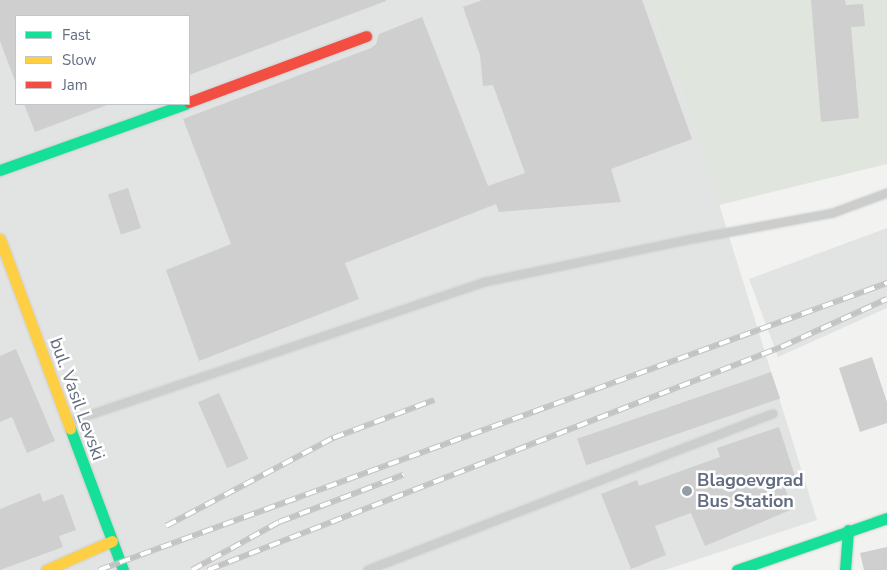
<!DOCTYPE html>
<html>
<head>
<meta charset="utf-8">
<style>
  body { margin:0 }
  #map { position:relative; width:887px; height:570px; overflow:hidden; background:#f2f3f0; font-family:"Nunito Sans",sans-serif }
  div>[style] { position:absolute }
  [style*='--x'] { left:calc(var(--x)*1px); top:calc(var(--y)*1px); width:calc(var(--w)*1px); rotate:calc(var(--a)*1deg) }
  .built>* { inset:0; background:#e2e3e3 }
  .green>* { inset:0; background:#e0e5de }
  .building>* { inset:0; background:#cecfce; transform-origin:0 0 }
  .roads { filter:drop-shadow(0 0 1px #cecfcf) drop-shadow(0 0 1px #cecfcf) }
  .lane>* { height:8px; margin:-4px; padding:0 4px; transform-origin:4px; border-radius:4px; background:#cccdcd }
  .fast>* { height:11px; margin:-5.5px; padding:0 5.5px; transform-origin:5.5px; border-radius:5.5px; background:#16e098 }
  .slow>* { height:11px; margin:-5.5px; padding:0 5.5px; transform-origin:5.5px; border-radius:5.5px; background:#ffcf43 }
  .jam>* { height:11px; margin:-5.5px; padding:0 5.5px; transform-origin:5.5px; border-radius:5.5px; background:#f24e42 }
  .rail>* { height:5.5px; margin-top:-2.75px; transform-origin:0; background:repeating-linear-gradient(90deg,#fff 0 11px,#c2c3c3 0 22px); box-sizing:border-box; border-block:1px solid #c2c3c3 }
  .dots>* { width:14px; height:14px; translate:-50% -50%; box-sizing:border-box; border:2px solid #fff; border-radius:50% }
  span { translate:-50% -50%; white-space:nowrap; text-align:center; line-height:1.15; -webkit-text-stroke:5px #fff; paint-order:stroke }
  .street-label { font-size:18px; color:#636d80 }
  .poi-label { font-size:18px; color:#636d80; font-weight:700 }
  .left { translate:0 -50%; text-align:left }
  .legend { position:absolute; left:15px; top:15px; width:175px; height:90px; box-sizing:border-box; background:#fff; border:1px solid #c1c5cc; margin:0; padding:6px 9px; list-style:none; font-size:15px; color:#636d80 }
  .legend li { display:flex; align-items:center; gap:10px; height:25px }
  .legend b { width:25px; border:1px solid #c1c5cc }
</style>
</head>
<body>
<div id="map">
  <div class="built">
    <div style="clip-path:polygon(evenodd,0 0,647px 0,698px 136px,817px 520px,665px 570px,0 570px,0 0,16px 16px,189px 16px,189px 104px,16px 104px,16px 16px)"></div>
    <div style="clip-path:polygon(887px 228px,887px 308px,778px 357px,749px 279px)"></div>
  </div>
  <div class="green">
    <div style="clip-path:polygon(647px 0,887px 0,887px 164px,719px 205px,698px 136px)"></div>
  </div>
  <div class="building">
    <div style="clip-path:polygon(0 0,386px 0,386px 1px,189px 75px,189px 16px,16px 16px,15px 81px,0 41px)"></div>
    <div style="clip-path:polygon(482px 0,642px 0,692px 139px,611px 169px,621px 202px,499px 212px,496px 204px,345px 263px,359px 299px,199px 361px,166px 270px,231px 244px,183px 119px,371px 48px,376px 44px,379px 34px,422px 17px,488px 186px,525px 173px,493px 85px,483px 86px,480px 55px,463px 7px)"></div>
    <div style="clip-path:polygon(811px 0,845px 0,846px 5px,863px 4px,865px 26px,851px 27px,859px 118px,821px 122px)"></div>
    <div style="clip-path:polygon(24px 104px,106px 104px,107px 105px,35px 132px)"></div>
    <div style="left:128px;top:188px;width:42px;height:21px;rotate:72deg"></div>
    <div style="clip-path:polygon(16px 349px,55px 441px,27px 453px,12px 417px,0 422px,0 356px)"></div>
    <div style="clip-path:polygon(872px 357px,887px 402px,887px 423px,860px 432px,839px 368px)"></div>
    <div style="left:771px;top:372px;width:28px;height:205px;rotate:71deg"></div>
    <div style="left:219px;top:393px;width:72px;height:23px;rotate:66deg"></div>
    <div style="clip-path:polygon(779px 427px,795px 476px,782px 481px,793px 509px,705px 546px,691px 513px,655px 526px,666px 555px,631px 569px,601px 494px,637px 480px,639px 486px,720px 457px,717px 448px)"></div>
    <div style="clip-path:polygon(40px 493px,43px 502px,63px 494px,76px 530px,59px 536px,63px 547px,0 570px,0 509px)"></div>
    <div style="clip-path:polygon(887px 547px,887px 570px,864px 570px,860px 553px)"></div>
  </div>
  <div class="roads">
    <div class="lane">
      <div style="--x:69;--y:422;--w:439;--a:-18.6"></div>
      <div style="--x:485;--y:282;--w:212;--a:-11.7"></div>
      <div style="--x:693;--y:239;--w:142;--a:-10.5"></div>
      <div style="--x:833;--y:213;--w:58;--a:-20.3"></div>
      <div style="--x:368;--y:570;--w:434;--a:-21.1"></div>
    </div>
    <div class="fast">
      <div style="--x:0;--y:170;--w:196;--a:-19.6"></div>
      <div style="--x:70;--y:428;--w:152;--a:69.5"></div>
      <div style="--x:737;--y:570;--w:159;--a:-19.1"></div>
      <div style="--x:845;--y:570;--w:40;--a:-85.7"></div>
    </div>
    <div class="slow">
      <div style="--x:0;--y:239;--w:202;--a:69.7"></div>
      <div style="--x:46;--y:570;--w:72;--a:-23.7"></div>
    </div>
    <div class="jam">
      <div style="--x:189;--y:102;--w:189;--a:-20.4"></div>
    </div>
  </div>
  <div class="rail">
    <div style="--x:166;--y:526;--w:189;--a:-27.8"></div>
    <div style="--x:333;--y:438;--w:108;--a:-20.6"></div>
    <div style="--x:99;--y:570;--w:839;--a:-20.01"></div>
    <div style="--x:192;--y:570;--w:99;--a:-28.9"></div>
    <div style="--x:279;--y:522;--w:133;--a:-20.8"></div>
    <div style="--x:208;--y:570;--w:615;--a:-21.26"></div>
    <div style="--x:781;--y:347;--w:116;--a:-24.4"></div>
  </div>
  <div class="dots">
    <div style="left:687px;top:491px;background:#959ca7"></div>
  </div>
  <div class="street-label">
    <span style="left:77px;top:399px;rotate:70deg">bul. Vasil Levski</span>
  </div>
  <div class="poi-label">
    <span class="left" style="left:697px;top:491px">Blagoevgrad<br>Bus Station</span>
  </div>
  <ul class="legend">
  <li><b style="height:6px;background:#16e098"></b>Fast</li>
  <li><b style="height:6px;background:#ffcf43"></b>Slow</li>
  <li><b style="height:6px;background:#f24e42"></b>Jam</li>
  </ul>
</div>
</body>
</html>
